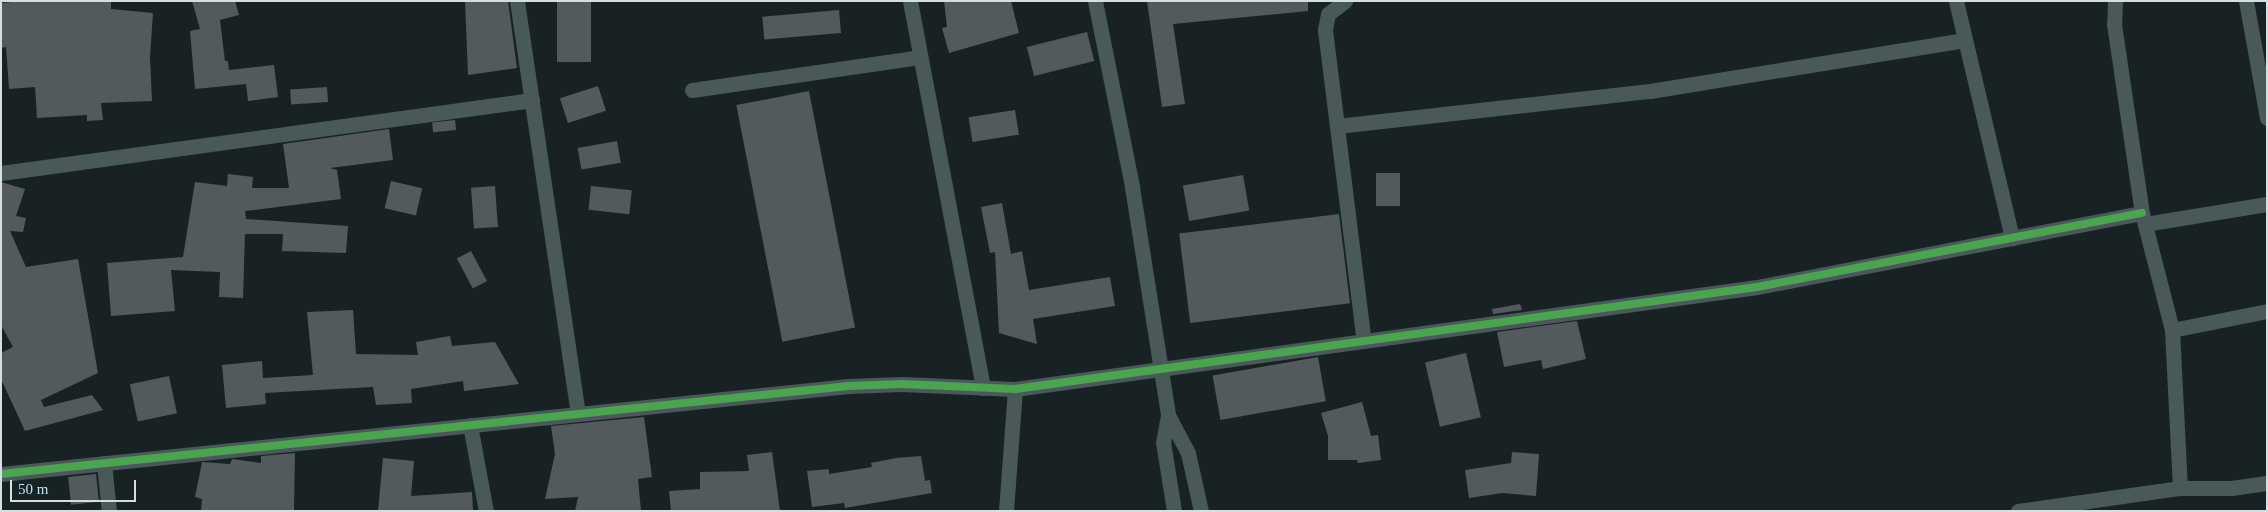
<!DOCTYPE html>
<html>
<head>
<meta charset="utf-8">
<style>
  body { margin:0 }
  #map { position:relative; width:2268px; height:512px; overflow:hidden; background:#182225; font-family:Georgia,serif }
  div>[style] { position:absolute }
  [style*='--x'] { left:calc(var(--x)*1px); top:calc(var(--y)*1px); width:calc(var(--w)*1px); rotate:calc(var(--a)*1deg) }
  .building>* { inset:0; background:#525a5e; transform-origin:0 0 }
  .street>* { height:15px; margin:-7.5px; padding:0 7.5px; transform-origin:7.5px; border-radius:7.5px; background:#485958 }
  .cycleway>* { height:8px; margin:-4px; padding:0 4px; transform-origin:4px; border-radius:4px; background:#4ca352 }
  span { translate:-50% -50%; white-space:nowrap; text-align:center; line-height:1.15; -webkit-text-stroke:5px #12252b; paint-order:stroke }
  .frame { position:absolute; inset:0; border:2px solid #d3dfe3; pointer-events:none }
  .scale { position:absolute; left:10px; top:480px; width:126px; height:22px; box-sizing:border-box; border:2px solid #d3dfe3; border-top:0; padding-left:6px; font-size:15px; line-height:18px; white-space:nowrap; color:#d3dfe3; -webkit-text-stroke:4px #12252b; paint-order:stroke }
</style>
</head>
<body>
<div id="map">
  <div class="building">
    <div style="clip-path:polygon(24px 1px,111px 1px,111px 9px,153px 13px,150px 57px,152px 101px,101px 103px,103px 120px,87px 121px,87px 115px,37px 118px,35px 87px,9px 89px,6px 47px,1px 48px,1px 3px)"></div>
    <div style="clip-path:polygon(192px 1px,235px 1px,239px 15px,220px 20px,225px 61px,228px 61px,229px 70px,274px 65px,278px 97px,248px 101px,246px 84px,195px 89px,190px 31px,200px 29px)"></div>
    <div style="clip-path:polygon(465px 1px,508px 1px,517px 68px,468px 75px)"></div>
    <div style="left:557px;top:1px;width:34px;height:61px"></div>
    <div style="clip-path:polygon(944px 1px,1011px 1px,1019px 33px,949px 53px,942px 28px,947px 27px)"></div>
    <div style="clip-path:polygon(1147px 1px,1308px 1px,1308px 11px,1173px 24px,1185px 104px,1162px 107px)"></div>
    <div style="left:839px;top:10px;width:23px;height:77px;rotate:85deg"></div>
    <div style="left:1087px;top:32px;width:30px;height:62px;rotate:76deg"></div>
    <div style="left:598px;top:86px;width:26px;height:40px;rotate:72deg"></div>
    <div style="left:327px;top:87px;width:15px;height:37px;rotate:86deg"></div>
    <div style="left:809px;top:91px;width:241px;height:74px;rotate:79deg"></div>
    <div style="left:1015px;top:110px;width:25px;height:47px;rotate:81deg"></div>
    <div style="left:455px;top:120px;width:10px;height:23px;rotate:84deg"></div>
    <div style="clip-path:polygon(389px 129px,393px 160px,330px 168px,337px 170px,341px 199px,245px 211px,246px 219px,348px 226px,346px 253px,282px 251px,283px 234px,245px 234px,243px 298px,219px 297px,220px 272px,171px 270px,175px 311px,111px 316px,107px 263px,183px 257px,195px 182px,227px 186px,228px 174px,253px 177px,252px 188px,289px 188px,283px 144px)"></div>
    <div style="left:617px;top:141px;width:22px;height:40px;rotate:80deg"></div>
    <div style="left:1376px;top:173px;width:24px;height:33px"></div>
    <div style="left:1243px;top:175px;width:36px;height:61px;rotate:80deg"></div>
    <div style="left:391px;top:181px;width:32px;height:28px;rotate:13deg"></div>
    <div style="clip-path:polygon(1px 182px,25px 189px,16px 216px,26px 218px,23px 232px,10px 231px,26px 267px,78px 259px,98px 373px,41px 400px,44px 407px,92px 395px,103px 410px,25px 431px,1px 379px,1px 353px,13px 347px,1px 325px)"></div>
    <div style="left:495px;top:186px;width:41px;height:24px;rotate:86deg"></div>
    <div style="left:591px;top:186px;width:41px;height:24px;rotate:6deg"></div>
    <div style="clip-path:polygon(1002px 203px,1011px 254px,1022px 251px,1029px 290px,1110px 277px,1115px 306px,1033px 319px,1037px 344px,999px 333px,995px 252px,990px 253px,981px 207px)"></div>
    <div style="left:1339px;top:214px;width:90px;height:161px;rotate:83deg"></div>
    <div style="left:471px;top:251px;width:34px;height:16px;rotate:62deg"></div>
    <div style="clip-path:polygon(1520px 304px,1522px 310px,1493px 314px,1492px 309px)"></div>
    <div style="clip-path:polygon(353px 310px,356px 354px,418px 355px,416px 342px,450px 336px,452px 346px,495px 342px,519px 384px,464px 391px,463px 381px,411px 389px,412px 403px,376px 405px,373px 387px,265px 393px,266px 404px,226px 408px,222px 365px,262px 361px,263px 378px,313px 375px,307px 312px)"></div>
    <div style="clip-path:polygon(1577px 321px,1586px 359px,1543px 369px,1541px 360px,1504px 367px,1497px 332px)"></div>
    <div style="left:1466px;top:353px;width:66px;height:42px;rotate:77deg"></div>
    <div style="left:1318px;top:357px;width:45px;height:107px;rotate:80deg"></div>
    <div style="left:169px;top:376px;width:38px;height:40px;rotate:78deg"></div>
    <div style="clip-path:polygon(1362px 402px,1371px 436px,1378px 435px,1381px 460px,1358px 463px,1357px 460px,1328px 460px,1328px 436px,1321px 413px)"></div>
    <div style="clip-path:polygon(644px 417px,652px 477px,638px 479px,641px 511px,575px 511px,578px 497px,545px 499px,555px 454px,551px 426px)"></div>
    <div style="clip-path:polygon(772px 452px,780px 511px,671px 511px,669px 491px,700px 489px,700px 472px,749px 471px,747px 455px)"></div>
    <div style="clip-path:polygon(1512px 452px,1539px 454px,1536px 496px,1502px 493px,1469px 498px,1465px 470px,1511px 463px)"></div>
    <div style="clip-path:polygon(295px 453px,294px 511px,201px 511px,202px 499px,195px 497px,202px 462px,230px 464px,232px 459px,261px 463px,261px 456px)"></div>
    <div style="clip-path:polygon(921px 456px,925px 481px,930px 480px,932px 493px,845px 508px,844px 503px,812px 507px,807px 471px,829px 469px,829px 474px,872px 467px,871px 463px,896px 458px)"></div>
    <div style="clip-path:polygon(383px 458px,414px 461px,411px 496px,472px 492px,473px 511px,378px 511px)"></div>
    <div style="left:96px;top:474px;width:28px;height:28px;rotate:84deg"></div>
  </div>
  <div class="street">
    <div style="--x:517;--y:1;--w:416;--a:81.6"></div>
    <div style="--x:910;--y:1;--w:394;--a:79.3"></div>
    <div style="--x:1095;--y:1;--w:190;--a:78.7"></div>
    <div style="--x:1132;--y:187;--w:231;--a:81"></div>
    <div style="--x:1168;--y:415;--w:27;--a:100"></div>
    <div style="--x:1163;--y:442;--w:70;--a:80.9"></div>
    <div style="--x:1345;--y:1;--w:21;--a:143"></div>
    <div style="--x:1328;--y:14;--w:16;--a:101"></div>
    <div style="--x:1325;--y:30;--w:313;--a:82.9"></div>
    <div style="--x:1956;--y:1;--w:244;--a:76.7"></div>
    <div style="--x:2115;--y:1;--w:23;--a:92"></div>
    <div style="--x:2114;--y:24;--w:191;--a:81.6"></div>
    <div style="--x:2142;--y:213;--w:121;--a:75.6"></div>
    <div style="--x:2172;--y:330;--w:158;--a:87.1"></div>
    <div style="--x:2246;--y:1;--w:119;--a:79.8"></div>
    <div style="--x:692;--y:90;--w:230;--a:-8.2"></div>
    <div style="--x:1337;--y:126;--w:315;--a:-6.4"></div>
    <div style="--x:1650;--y:91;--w:319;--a:-9.2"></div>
    <div style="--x:1;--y:173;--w:536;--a:-7.83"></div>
    <div style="--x:2145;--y:224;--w:124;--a:-9.3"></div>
    <div style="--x:2172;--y:330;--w:97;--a:-11.3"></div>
    <div style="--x:1168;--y:415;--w:43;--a:62.2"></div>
    <div style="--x:1188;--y:453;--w:59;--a:77.4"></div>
    <div style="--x:470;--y:425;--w:87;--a:79.5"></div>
    <div style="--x:104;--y:463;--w:48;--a:84.1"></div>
    <div style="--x:1;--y:474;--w:852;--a:-5.93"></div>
    <div style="--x:848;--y:386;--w:54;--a:-2.1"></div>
    <div style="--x:902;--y:384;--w:113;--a:2.5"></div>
    <div style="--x:1015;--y:389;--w:749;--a:-7.83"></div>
    <div style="--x:1757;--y:287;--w:392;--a:-10.9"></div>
    <div style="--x:1006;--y:511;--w:122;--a:-85.8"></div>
    <div style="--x:2018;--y:511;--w:164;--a:-8.1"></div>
    <div style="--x:2180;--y:488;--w:51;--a:0"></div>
    <div style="--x:2231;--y:488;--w:36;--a:-8"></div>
  </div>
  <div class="cycleway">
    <div style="--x:1;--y:474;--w:852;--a:-5.93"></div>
    <div style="--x:848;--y:386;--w:54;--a:-2.1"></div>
    <div style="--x:902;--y:384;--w:113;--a:2.5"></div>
    <div style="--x:1015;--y:389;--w:749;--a:-7.83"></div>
    <div style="--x:1757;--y:287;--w:392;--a:-10.9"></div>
  </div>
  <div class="frame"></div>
  <div class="scale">50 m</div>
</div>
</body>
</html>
